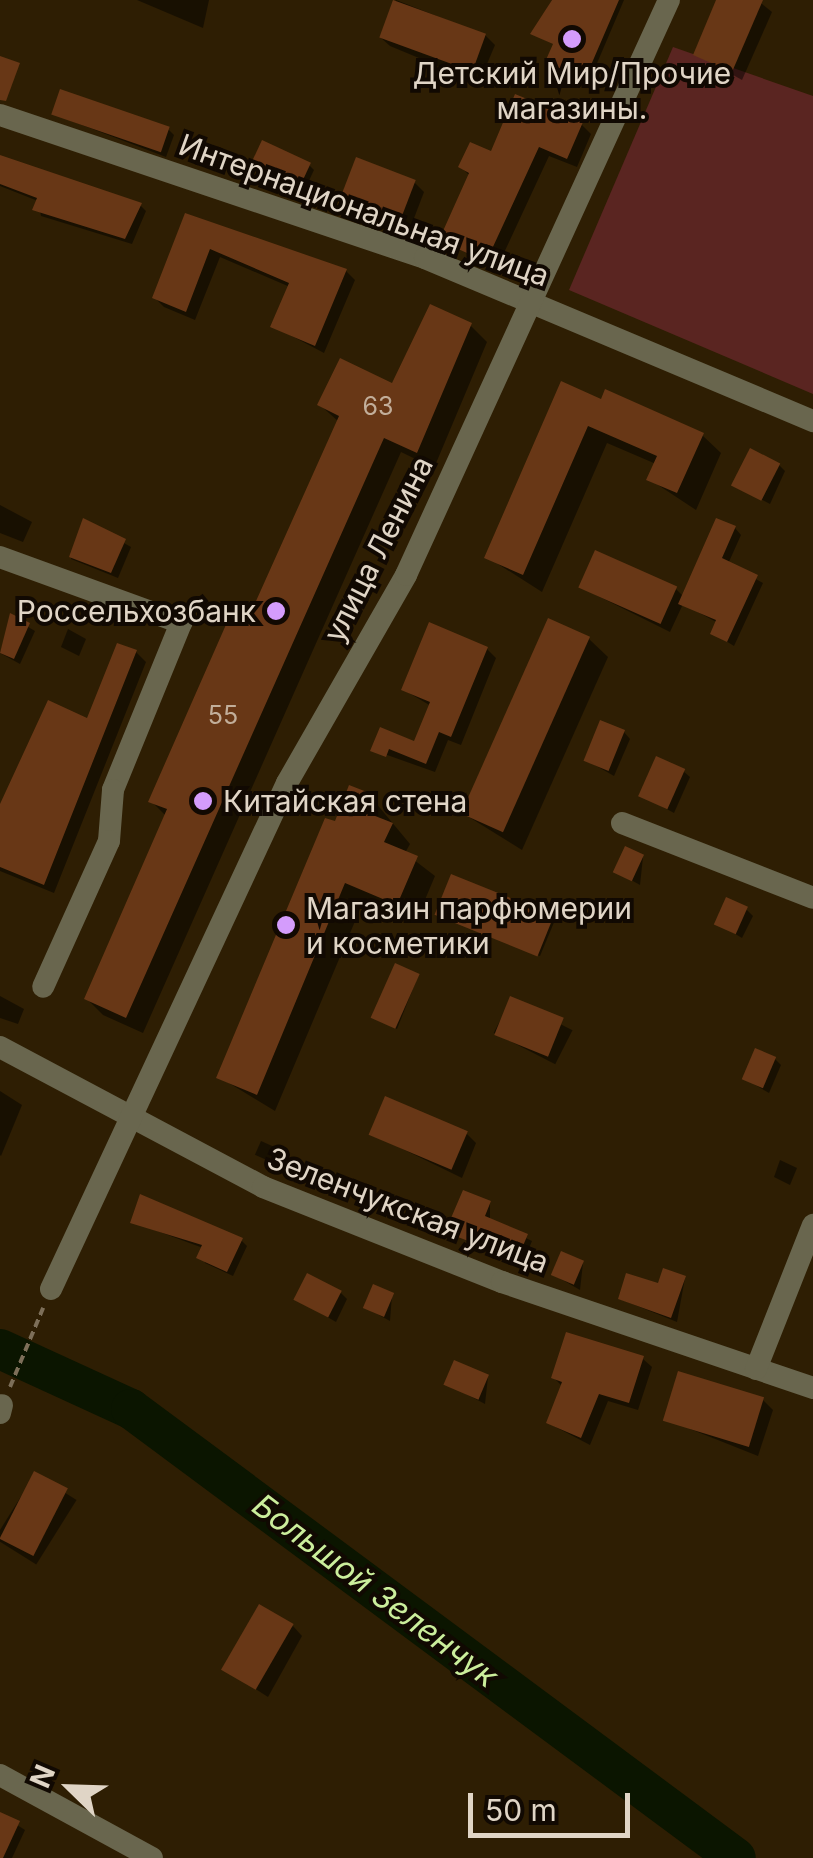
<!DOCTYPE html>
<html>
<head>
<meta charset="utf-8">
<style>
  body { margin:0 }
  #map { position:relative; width:813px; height:1858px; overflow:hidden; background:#2e1e03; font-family:Inter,sans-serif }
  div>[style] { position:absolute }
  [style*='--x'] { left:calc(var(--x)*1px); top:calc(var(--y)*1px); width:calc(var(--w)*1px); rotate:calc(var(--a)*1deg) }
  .green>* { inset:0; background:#5a2521 }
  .shadow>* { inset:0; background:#0007; transform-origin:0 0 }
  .river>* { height:40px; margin:-20px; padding:0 20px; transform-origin:20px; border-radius:20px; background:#0b1500 }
  .building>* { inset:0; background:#683716; transform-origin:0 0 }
  .path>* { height:4px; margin-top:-2px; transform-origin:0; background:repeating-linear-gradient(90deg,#7d6f59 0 8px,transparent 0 13px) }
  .minor>* { height:22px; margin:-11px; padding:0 11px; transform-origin:11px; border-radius:11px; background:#69664e }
  .dots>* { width:28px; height:28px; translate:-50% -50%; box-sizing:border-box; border:5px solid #110902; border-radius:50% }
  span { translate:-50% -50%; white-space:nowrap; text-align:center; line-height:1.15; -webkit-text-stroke:8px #110902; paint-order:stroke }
  .number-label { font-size:25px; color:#c2ae9a }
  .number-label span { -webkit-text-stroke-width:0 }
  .poi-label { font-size:30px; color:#e0d5c6 }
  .right { translate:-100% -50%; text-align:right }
  .left { translate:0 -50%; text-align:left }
  .street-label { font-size:30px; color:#e0d5c6 }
  .water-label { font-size:32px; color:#cbee9c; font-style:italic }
  .north { position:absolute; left:20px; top:1738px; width:100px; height:100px; -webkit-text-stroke:8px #110902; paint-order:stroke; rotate:293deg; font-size:28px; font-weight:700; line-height:40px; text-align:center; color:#e0d5c6 }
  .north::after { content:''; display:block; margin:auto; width:35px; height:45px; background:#e0d5c6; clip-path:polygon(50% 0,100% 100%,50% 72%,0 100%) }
  .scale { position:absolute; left:468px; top:1793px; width:162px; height:45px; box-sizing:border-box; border:5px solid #e0d5c6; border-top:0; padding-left:12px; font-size:30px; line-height:35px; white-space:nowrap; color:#e0d5c6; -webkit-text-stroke:8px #110902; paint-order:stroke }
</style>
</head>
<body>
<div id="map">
  <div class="green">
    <div style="clip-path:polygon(673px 47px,813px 96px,813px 394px,569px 290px)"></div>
  </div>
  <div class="shadow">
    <div style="clip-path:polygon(137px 0,209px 0,203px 28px)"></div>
    <div style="clip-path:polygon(396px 0,485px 35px,495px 45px,479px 83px,390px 46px,380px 37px)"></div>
    <div style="clip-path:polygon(552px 0,624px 0,589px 82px,552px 66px,555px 45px,533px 34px)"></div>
    <div style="clip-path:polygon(719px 0,757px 0,772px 12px,742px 80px,696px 54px)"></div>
    <div style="clip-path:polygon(53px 114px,169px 130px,174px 135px,166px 157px)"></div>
    <div style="clip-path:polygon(582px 125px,591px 134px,577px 167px,549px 156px,496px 270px,442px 239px,470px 176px,461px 167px)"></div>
    <div style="clip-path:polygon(255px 163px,309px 165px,314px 170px,306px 187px)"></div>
    <div style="clip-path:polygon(0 164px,140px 205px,146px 211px,132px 244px,41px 216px,38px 201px,0 186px)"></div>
    <div style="clip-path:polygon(414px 182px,424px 192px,408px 234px,341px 202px)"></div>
    <div style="clip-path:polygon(187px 217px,346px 271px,355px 280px,324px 353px,273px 326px,290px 287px,220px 257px,195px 320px,164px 307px,155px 298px)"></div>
    <div style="clip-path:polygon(470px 325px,487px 342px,434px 468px,401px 452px,143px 1033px,103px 1015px,87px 999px,167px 817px,151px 801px,250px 622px,339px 422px,320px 405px,393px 387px)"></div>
    <div style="clip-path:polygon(602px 402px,702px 435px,721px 453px,696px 510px,649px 479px,656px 464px,607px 443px,542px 592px,487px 557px)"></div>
    <div style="clip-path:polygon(779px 465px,785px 471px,770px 504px,735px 485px)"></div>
    <div style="clip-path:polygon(0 505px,32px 522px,23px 542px,0 533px)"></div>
    <div style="clip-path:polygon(85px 521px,131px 547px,118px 578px,71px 559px)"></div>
    <div style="clip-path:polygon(735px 528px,741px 535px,728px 564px,763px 583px,734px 646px,713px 633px,718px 623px,683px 604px,670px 632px,582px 588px,675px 588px,684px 597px)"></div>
    <div style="clip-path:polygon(11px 617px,35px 631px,20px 664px,0 653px)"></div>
    <div style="clip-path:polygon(68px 629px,86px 639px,79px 656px,61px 647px)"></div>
    <div style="clip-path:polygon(589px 639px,608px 657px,522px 850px,464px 814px)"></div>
    <div style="clip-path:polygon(487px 649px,496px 658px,461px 745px,448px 740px,435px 772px,373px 750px,415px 744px,431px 706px,404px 690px)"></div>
    <div style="clip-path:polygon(136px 652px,146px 662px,54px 893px,0 871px,0 810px,89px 722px)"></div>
    <div style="clip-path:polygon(624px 732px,630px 739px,614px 776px,586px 760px)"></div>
    <div style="clip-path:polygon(683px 771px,690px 777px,674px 813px,641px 795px)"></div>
    <div style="clip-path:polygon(370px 796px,410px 844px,405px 853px,435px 876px,416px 921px,364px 900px,275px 1111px,219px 1077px,336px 825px)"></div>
    <div style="clip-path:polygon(643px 857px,640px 885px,617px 872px)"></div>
    <div style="clip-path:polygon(746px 909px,753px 916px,742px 938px,717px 923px)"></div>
    <div style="clip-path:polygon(440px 916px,553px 917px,555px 920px,540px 956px)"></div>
    <div style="clip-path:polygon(418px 976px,397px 1029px,375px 1019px)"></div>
    <div style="clip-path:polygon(0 996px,24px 1009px,18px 1024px,0 1018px)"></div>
    <div style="left:511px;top:999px;width:69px;height:38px;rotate:27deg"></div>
    <div style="clip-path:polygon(775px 1059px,781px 1065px,769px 1093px,745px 1079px)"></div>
    <div style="clip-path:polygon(0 1091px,22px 1105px,1px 1156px,0 1155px)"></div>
    <div style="clip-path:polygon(372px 1134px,467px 1134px,476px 1143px,462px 1178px)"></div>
    <div style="left:261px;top:1141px;width:22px;height:15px;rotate:24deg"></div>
    <div style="clip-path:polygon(780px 1160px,797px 1168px,790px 1185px,774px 1177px)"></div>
    <div style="clip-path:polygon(490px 1203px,490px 1221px,532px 1241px,523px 1263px,448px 1232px)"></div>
    <div style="clip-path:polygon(133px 1222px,241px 1240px,247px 1246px,233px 1276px,205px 1263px,203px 1248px)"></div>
    <div style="clip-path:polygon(583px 1263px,580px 1290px,554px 1275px)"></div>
    <div style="clip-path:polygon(685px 1278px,677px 1322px,620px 1299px,660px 1286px)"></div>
    <div style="clip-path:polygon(341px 1293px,347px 1299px,336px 1322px,296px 1299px)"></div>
    <div style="clip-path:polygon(392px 1295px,390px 1321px,366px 1308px)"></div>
    <div style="clip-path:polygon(643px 1359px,652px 1367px,638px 1410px,608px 1401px,590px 1445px,548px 1423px,563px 1387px,554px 1378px)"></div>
    <div style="clip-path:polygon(488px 1377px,485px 1404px,447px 1384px)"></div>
    <div style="clip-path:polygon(763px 1400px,773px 1410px,758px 1456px,665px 1419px)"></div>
    <div style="left:35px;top:1474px;width:49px;height:76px;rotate:32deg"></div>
    <div style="clip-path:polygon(293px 1626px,302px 1636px,268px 1697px,225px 1669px)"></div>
    <div style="clip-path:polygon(3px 1816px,25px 1830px,12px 1858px,0 1858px)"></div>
  </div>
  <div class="river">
    <div style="--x:0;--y:1349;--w:144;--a:24.6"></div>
    <div style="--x:131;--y:1409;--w:753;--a:36.58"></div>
  </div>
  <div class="building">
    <div style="left:393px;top:0;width:99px;height:40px;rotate:20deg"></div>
    <div style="clip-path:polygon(552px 0,619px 0,585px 79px,545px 62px,553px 44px,530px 34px)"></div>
    <div style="clip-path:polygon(716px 0,763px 0,732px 72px,693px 55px)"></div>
    <div style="clip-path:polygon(0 56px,20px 63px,6px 101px,0 100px)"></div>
    <div style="left:60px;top:89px;width:116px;height:27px;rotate:19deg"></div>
    <div style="clip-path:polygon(515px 94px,583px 122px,567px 159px,539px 147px,486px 262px,439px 240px,469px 173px,458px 167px,470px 142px,491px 151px)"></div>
    <div style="left:262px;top:140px;width:54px;height:26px;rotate:25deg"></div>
    <div style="clip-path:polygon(0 155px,142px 203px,125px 239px,32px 210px,37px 198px,0 184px)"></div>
    <div style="left:356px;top:157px;width:64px;height:49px;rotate:21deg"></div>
    <div style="clip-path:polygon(185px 213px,347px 269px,315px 346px,270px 327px,289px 283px,210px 249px,186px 312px,152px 298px)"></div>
    <div style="clip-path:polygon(430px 304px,472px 323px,417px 453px,384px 438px,126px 1018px,84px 999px,167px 809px,148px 802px,232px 611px,248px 619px,339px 416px,317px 405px,340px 358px,392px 383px)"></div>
    <div style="clip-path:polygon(561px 381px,601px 399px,605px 389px,704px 433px,677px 493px,646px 480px,657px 456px,588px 426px,523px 575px,484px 558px)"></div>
    <div style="left:750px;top:448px;width:34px;height:42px;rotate:27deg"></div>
    <div style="clip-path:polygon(83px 518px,126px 539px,111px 573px,69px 557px)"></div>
    <div style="clip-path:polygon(716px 518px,736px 526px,722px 558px,758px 575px,727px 642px,710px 634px,716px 620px,678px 604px)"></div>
    <div style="left:595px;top:550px;width:90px;height:41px;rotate:24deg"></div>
    <div style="clip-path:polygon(10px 613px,30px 623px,14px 659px,0 653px)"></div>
    <div style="left:548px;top:618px;width:46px;height:214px;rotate:24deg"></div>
    <div style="clip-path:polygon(429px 622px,488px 647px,451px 737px,439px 732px,426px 764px,389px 749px,386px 757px,370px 751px,380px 727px,414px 741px,430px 702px,401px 690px)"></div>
    <div style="clip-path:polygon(117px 643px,137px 650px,44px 885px,0 867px,0 804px,48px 700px,87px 718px)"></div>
    <div style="left:600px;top:720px;width:27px;height:44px;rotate:22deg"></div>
    <div style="left:656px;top:756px;width:32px;height:44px;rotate:24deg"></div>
    <div style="clip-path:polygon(349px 785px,372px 794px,365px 812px,393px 823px,384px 842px,418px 856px,397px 905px,345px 883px,257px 1095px,216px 1078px,325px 818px,335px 821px)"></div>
    <div style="left:625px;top:846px;width:21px;height:29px;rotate:25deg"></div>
    <div style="left:451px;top:874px;width:111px;height:44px;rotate:22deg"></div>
    <div style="left:726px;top:897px;width:24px;height:30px;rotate:24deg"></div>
    <div style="left:395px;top:963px;width:27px;height:60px;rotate:24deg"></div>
    <div style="left:510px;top:996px;width:58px;height:42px;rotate:22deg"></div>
    <div style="left:755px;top:1048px;width:23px;height:34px;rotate:23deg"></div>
    <div style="left:385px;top:1096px;width:90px;height:42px;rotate:23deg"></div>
    <div style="clip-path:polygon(463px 1190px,491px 1201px,485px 1216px,528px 1234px,517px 1260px,445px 1232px)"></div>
    <div style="clip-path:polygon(140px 1194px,243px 1238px,227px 1272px,196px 1258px,202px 1245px,130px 1223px)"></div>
    <div style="left:561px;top:1251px;width:25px;height:26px;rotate:23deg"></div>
    <div style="clip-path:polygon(663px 1268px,686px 1276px,671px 1318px,618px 1299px,626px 1273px,658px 1283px)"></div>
    <div style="left:307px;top:1273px;width:39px;height:30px;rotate:27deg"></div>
    <div style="left:373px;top:1284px;width:23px;height:26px;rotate:23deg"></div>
    <div style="clip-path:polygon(566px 1332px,644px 1356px,629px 1403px,599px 1394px,581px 1438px,546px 1423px,562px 1382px,551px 1378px)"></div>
    <div style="left:454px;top:1360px;width:38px;height:27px;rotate:23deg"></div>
    <div style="left:678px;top:1371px;width:90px;height:52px;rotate:17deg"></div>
    <div style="left:34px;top:1471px;width:38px;height:76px;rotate:27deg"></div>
    <div style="left:259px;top:1604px;width:40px;height:76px;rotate:30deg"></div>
    <div style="clip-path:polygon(0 1812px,20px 1821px,3px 1858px,0 1858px)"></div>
  </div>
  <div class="path">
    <div style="--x:10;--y:1387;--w:86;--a:-67.3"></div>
  </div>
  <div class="minor">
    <div style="--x:0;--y:115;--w:448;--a:18.6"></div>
    <div style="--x:425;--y:258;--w:421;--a:22.8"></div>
    <div style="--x:0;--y:557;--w:193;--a:20"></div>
    <div style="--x:181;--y:623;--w:180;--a:112.2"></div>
    <div style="--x:113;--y:790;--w:51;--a:94.5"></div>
    <div style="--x:109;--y:841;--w:160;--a:114.3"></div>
    <div style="--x:622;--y:823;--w:205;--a:21.4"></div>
    <div style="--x:0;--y:1047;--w:298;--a:28"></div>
    <div style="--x:263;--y:1187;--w:257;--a:21.7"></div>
    <div style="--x:502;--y:1282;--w:329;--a:18.8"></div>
    <div style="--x:51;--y:1289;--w:558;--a:-65"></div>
    <div style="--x:287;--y:783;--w:240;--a:-60.2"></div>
    <div style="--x:406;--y:575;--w:632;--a:-65.42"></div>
    <div style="--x:756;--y:1369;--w:155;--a:-68.4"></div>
    <div style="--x:0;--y:1413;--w:8;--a:-76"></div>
    <div style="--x:0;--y:1775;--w:173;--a:28.6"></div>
  </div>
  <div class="dots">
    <div style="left:572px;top:39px;background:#d49cfc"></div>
    <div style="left:276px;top:611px;background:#d49cfc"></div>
    <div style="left:203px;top:801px;background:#d49cfc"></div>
    <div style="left:286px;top:925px;background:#d49cfc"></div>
  </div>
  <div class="number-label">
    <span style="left:378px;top:406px">63</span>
    <span style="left:223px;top:715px">55</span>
  </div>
  <div class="poi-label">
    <span style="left:572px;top:90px">Детский Мир/Прочие<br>магазины.</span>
    <span class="right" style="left:256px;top:611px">Россельхозбанк</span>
    <span class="left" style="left:223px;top:801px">Китайская стена</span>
    <span class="left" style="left:306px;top:925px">Магазин парфюмерии<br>и косметики</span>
  </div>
  <div class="street-label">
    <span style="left:364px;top:210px;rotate:20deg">Интернациональная улица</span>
    <span style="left:378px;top:549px;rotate:-63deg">улица Ленина</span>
    <span style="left:408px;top:1210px;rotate:21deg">Зеленчукская улица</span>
  </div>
  <div class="water-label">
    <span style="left:375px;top:1591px;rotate:37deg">Большой Зеленчук</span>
  </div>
  <div class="north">N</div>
  <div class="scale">50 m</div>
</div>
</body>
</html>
